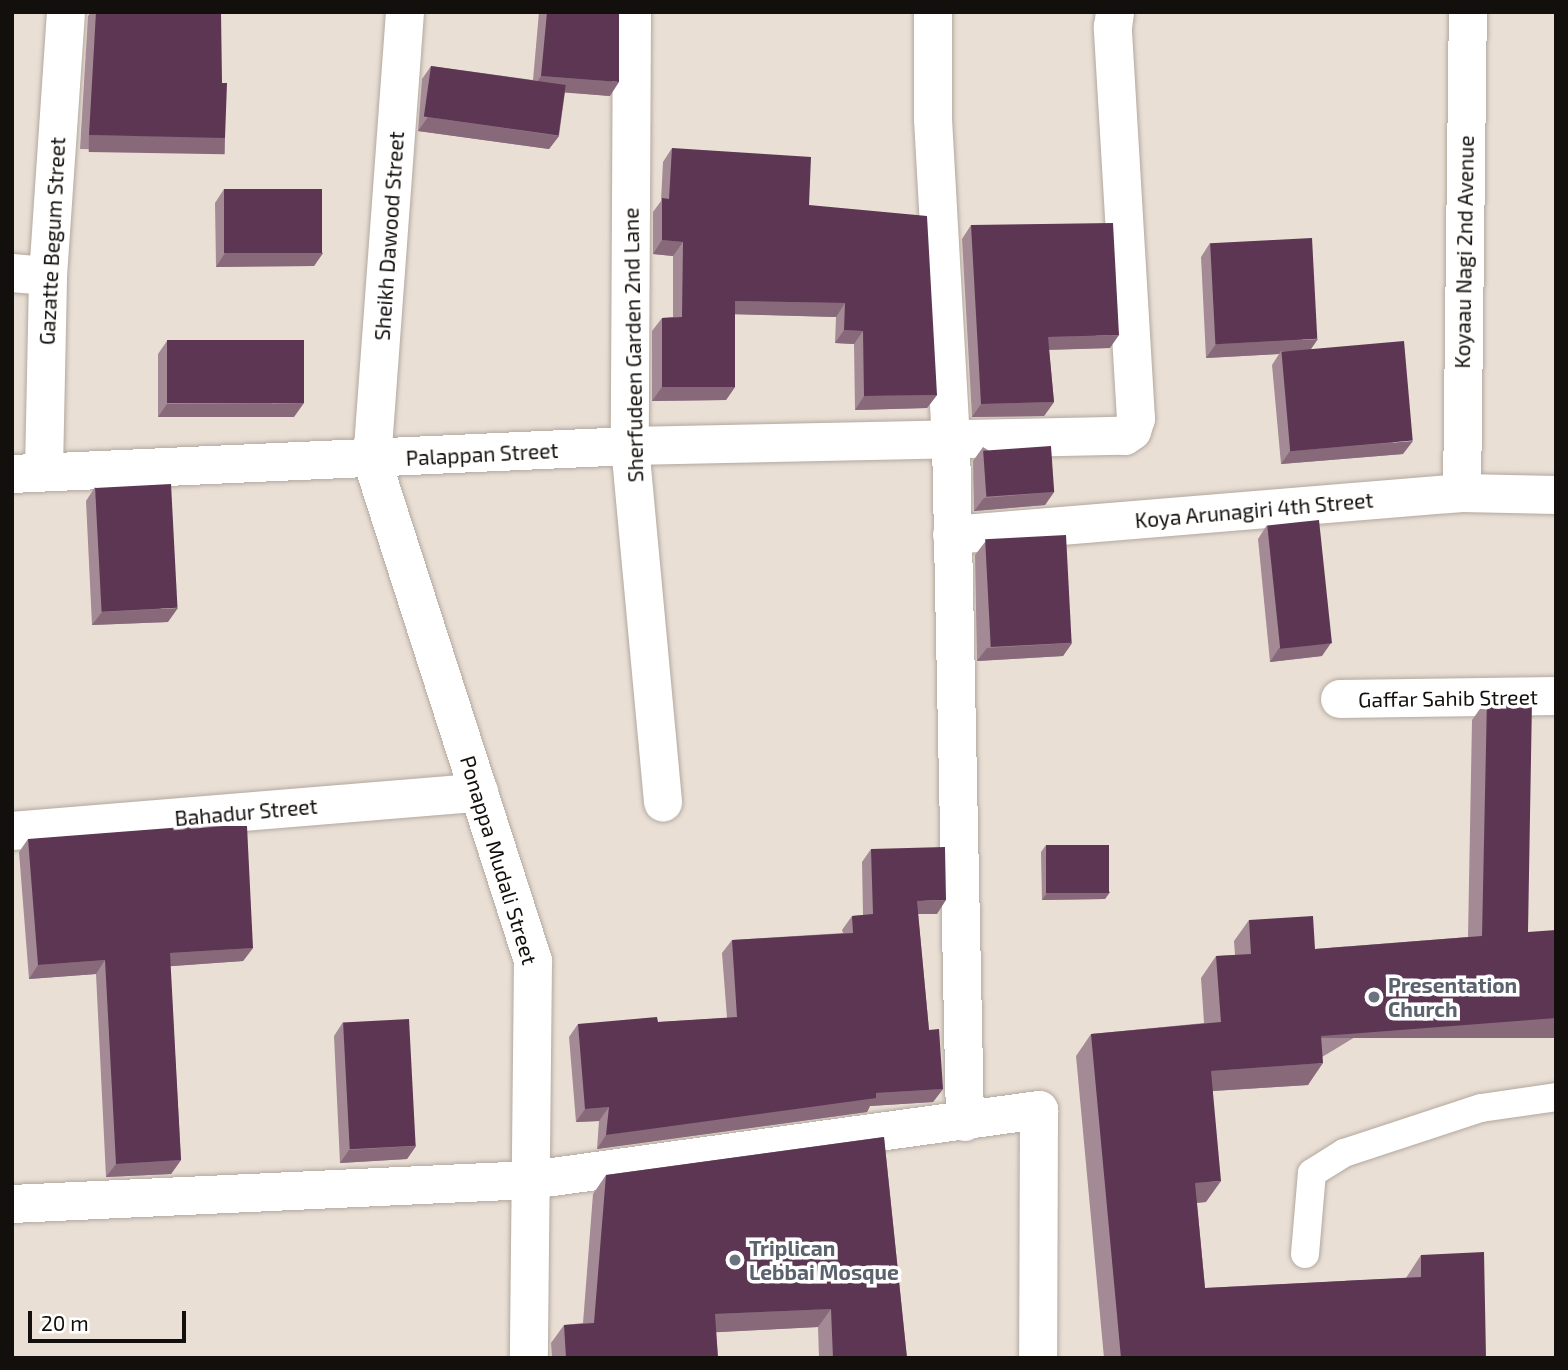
<!DOCTYPE html>
<html>
<head>
<meta charset="utf-8">
<style>
  body { margin:0 }
  #map { position:relative; width:1568px; height:1370px; overflow:hidden; background:#eadfd5; font-family:"Exo 2",sans-serif }
  div>[style] { position:absolute }
  [style*='--x'] { left:calc(var(--x)*1px); top:calc(var(--y)*1px); width:calc(var(--w)*1px); rotate:calc(var(--a)*1deg) }
  .roads { filter:drop-shadow(0 0 2px #b2a89e) drop-shadow(0 0 2px #b2a89e) }
  .service>* { height:28px; margin:-14px; padding:0 14px; transform-origin:14px; border-radius:14px; background:#fff }
  .minor>* { height:38px; margin:-19px; padding:0 19px; transform-origin:19px; border-radius:19px; background:#fff }
  .wall>* { inset:0; background:#a38a94 }
  .shaded-wall>* { inset:0; background:#87697a; transform-origin:0 0 }
  .building>* { inset:0; background:#5c3653; transform-origin:0 0 }
  .dots>* { width:19px; height:19px; translate:-50% -50%; box-sizing:border-box; border:4px solid #fff; border-radius:50% }
  span { translate:-50% -50%; white-space:nowrap; text-align:center; line-height:1.15; -webkit-text-stroke:7px #fff; paint-order:stroke }
  .street-label { font-size:21px; color:#130f0c }
  .worship-label { font-size:21px; color:#5b616d; font-weight:700 }
  .left { translate:0 -50%; text-align:left }
  .frame { position:absolute; inset:0; border:14px solid #130f0c; pointer-events:none }
  .scale { position:absolute; left:28px; top:1311px; width:158px; height:32px; box-sizing:border-box; border:4px solid #130f0c; border-top:0; padding-left:9px; font-size:21px; line-height:24px; white-space:nowrap; color:#130f0c; -webkit-text-stroke:5px #fff; paint-order:stroke }
</style>
</head>
<body>
<div id="map">
  <div class="roads">
    <div class="service">
      <div style="--x:1305;--y:1254;--w:81;--a:-85.1"></div>
      <div style="--x:1312;--y:1173;--w:38;--a:-32"></div>
      <div style="--x:1344;--y:1153;--w:144;--a:-18.2"></div>
      <div style="--x:1481;--y:1108;--w:76;--a:-8.3"></div>
    </div>
    <div class="minor">
      <div style="--x:405;--y:12;--w:449;--a:94.2"></div>
      <div style="--x:372;--y:460;--w:526;--a:72.18"></div>
      <div style="--x:533;--y:961;--w:397;--a:90.6"></div>
      <div style="--x:632;--y:12;--w:434;--a:90.3"></div>
      <div style="--x:630;--y:446;--w:358;--a:84.7"></div>
      <div style="--x:933;--y:12;--w:107;--a:90"></div>
      <div style="--x:933;--y:119;--w:323;--a:86.8"></div>
      <div style="--x:951;--y:441;--w:681;--a:88.82"></div>
      <div style="--x:12;--y:273;--w:36;--a:5"></div>
      <div style="--x:44;--y:470;--w:194;--a:-88.8"></div>
      <div style="--x:48;--y:276;--w:265;--a:-86.1"></div>
      <div style="--x:12;--y:474;--w:619;--a:-2.59"></div>
      <div style="--x:630;--y:446;--w:495;--a:-1.2"></div>
      <div style="--x:1125;--y:436;--w:9;--a:-36"></div>
      <div style="--x:1132;--y:431;--w:13;--a:-72"></div>
      <div style="--x:1136;--y:419;--w:393;--a:-93.4"></div>
      <div style="--x:1113;--y:27;--w:15;--a:-82"></div>
      <div style="--x:1462;--y:493;--w:481;--a:-89.3"></div>
      <div style="--x:952;--y:535;--w:512;--a:-4.71"></div>
      <div style="--x:1462;--y:493;--w:94;--a:1.2"></div>
      <div style="--x:1340;--y:699;--w:216;--a:-0.8"></div>
      <div style="--x:12;--y:831;--w:469;--a:-4.7"></div>
      <div style="--x:12;--y:1204;--w:520;--a:-2.65"></div>
      <div style="--x:531;--y:1180;--w:513;--a:-7.85"></div>
      <div style="--x:1039;--y:1110;--w:248;--a:90.2"></div>
    </div>
  </div>
  <div class="wall">
    <div style="clip-path:polygon(91px 12px,221px 12px,216px 152px,80px 149px,88px 16px)"></div>
    <div style="clip-path:polygon(539px 12px,619px 12px,610px 96px,565px 92px,559px 136px,549px 149px,418px 131px,422px 79px,431px 66px,533px 80px)"></div>
    <div style="clip-path:polygon(672px 148px,809px 205px,937px 395px,927px 408px,855px 410px,854px 344px,835px 343px,836px 317px,735px 314px,735px 387px,726px 400px,652px 401px,652px 331px,662px 318px,673px 317px,673px 256px,653px 254px,653px 212px,661px 201px,663px 162px)"></div>
    <div style="clip-path:polygon(224px 189px,323px 253px,314px 266px,216px 267px,215px 203px)"></div>
    <div style="clip-path:polygon(971px 225px,1110px 348px,1049px 350px,1054px 402px,1044px 416px,972px 417px,962px 239px)"></div>
    <div style="clip-path:polygon(1210px 243px,1311px 349px,1403px 454px,1281px 464px,1272px 365px,1279px 354px,1206px 358px,1201px 257px)"></div>
    <div style="clip-path:polygon(167px 341px,294px 417px,158px 417px,158px 354px)"></div>
    <div style="clip-path:polygon(983px 447px,1054px 492px,1045px 505px,974px 511px,973px 461px)"></div>
    <div style="clip-path:polygon(95px 487px,168px 622px,92px 625px,86px 501px)"></div>
    <div style="clip-path:polygon(1267px 525px,1322px 656px,1270px 662px,1258px 539px)"></div>
    <div style="clip-path:polygon(985px 542px,1072px 643px,1063px 656px,977px 661px,975px 555px)"></div>
    <div style="clip-path:polygon(1487px 699px,1528px 932px,1322px 1057px,1308px 1085px,1213px 1091px,1206px 1202px,1197px 1203px,1205px 1288px,1406px 1278px,1421px 1255px,1486px 1358px,1104px 1358px,1076px 1056px,1091px 1034px,1204px 1023px,1201px 978px,1216px 956px,1235px 955px,1234px 941px,1249px 920px,1315px 949px,1468px 937px,1472px 720px)"></div>
    <div style="clip-path:polygon(28px 839px,253px 948px,243px 961px,170px 966px,181px 1160px,171px 1174px,106px 1177px,96px 974px,29px 979px,19px 852px)"></div>
    <div style="clip-path:polygon(1046px 845px,1110px 892px,1105px 899px,1042px 900px,1041px 852px)"></div>
    <div style="clip-path:polygon(871px 849px,937px 914px,918px 914px,929px 1030px,943px 1089px,933px 1102px,870px 1106px,867px 1112px,597px 1149px,599px 1121px,576px 1122px,569px 1037px,578px 1024px,658px 1022px,727px 1018px,722px 953px,732px 940px,843px 933px,842px 930px,852px 916px,863px 915px,862px 862px)"></div>
    <div style="clip-path:polygon(343px 1022px,416px 1146px,407px 1159px,340px 1163px,334px 1036px)"></div>
    <div style="clip-path:polygon(884px 1137px,907px 1358px,819px 1358px,818px 1327px,716px 1332px,718px 1358px,552px 1358px,551px 1343px,564px 1325px,583px 1323px,593px 1194px,606px 1175px)"></div>
  </div>
  <div class="shaded-wall">
    <div style="clip-path:polygon(541px 76px,619px 82px,610px 96px,532px 90px)"></div>
    <div style="clip-path:polygon(428px 117px,559px 136px,549px 149px,418px 131px)"></div>
    <div style="left:89px;top:135px;width:136px;height:17px;rotate:1deg"></div>
    <div style="clip-path:polygon(662px 240px,683px 242px,673px 256px,653px 254px)"></div>
    <div style="clip-path:polygon(225px 253px,323px 253px,314px 266px,216px 267px)"></div>
    <div style="clip-path:polygon(735px 301px,845px 303px,836px 317px,725px 314px)"></div>
    <div style="clip-path:polygon(844px 330px,863px 331px,854px 344px,835px 343px)"></div>
    <div style="clip-path:polygon(1119px 335px,1110px 348px,1039px 350px,1048px 337px)"></div>
    <div style="clip-path:polygon(1318px 339px,1309px 352px,1281px 351px,1279px 354px,1206px 358px,1216px 344px)"></div>
    <div style="clip-path:polygon(662px 387px,735px 387px,726px 400px,652px 401px)"></div>
    <div style="clip-path:polygon(937px 395px,927px 408px,855px 410px,864px 396px)"></div>
    <div style="clip-path:polygon(1054px 402px,1044px 416px,972px 417px,981px 404px)"></div>
    <div style="clip-path:polygon(304px 403px,294px 417px,158px 417px,167px 404px)"></div>
    <div style="clip-path:polygon(1413px 441px,1403px 454px,1281px 464px,1290px 451px)"></div>
    <div style="clip-path:polygon(1054px 492px,1045px 505px,974px 511px,984px 498px)"></div>
    <div style="clip-path:polygon(178px 608px,168px 622px,92px 625px,102px 612px)"></div>
    <div style="clip-path:polygon(1072px 643px,1063px 656px,977px 661px,987px 648px)"></div>
    <div style="clip-path:polygon(1331px 643px,1322px 656px,1270px 662px,1279px 648px)"></div>
    <div style="clip-path:polygon(1110px 892px,1105px 899px,1042px 900px,1047px 893px)"></div>
    <div style="clip-path:polygon(946px 900px,937px 914px,908px 914px,917px 901px)"></div>
    <div style="clip-path:polygon(253px 948px,243px 961px,160px 967px,170px 953px)"></div>
    <div style="clip-path:polygon(105px 960px,96px 974px,29px 979px,38px 965px)"></div>
    <div style="left:1556px;top:1018px;width:20px;height:236px;rotate:90deg"></div>
    <div style="clip-path:polygon(1323px 1063px,1308px 1085px,1196px 1092px,1211px 1071px)"></div>
    <div style="clip-path:polygon(943px 1089px,933px 1102px,870px 1106px,867px 1112px,597px 1149px,606px 1135px,876px 1093px)"></div>
    <div style="clip-path:polygon(609px 1107px,599px 1121px,576px 1122px,585px 1109px)"></div>
    <div style="clip-path:polygon(416px 1146px,407px 1159px,340px 1163px,349px 1150px)"></div>
    <div style="clip-path:polygon(181px 1160px,171px 1174px,106px 1177px,116px 1164px)"></div>
    <div style="clip-path:polygon(1221px 1181px,1206px 1202px,1180px 1204px,1195px 1183px)"></div>
    <div style="clip-path:polygon(831px 1309px,818px 1327px,702px 1333px,715px 1314px)"></div>
  </div>
  <div class="building">
    <div style="clip-path:polygon(96px 12px,221px 12px,222px 83px,227px 83px,225px 138px,89px 135px)"></div>
    <div style="clip-path:polygon(547px 12px,619px 12px,619px 82px,541px 76px)"></div>
    <div style="left:431px;top:66px;width:136px;height:51px;rotate:8deg"></div>
    <div style="clip-path:polygon(672px 148px,811px 157px,809px 205px,927px 216px,937px 395px,864px 396px,863px 331px,844px 330px,845px 303px,735px 301px,735px 387px,662px 387px,662px 318px,682px 317px,683px 242px,662px 240px,662px 198px,669px 199px)"></div>
    <div style="left:224px;top:189px;width:98px;height:64px"></div>
    <div style="clip-path:polygon(1113px 223px,1119px 335px,1048px 337px,1054px 402px,981px 404px,971px 225px)"></div>
    <div style="left:1312px;top:238px;width:101px;height:102px;rotate:87deg"></div>
    <div style="left:304px;top:340px;width:63px;height:137px;rotate:90deg"></div>
    <div style="left:1404px;top:341px;width:100px;height:123px;rotate:85deg"></div>
    <div style="left:1051px;top:446px;width:46px;height:68px;rotate:86deg"></div>
    <div style="left:171px;top:484px;width:124px;height:76px;rotate:87deg"></div>
    <div style="left:1319px;top:520px;width:124px;height:52px;rotate:84deg"></div>
    <div style="left:1066px;top:535px;width:108px;height:81px;rotate:87deg"></div>
    <div style="clip-path:polygon(1487px 699px,1532px 700px,1528px 932px,1556px 930px,1556px 1018px,1321px 1036px,1323px 1063px,1211px 1071px,1221px 1181px,1195px 1183px,1205px 1288px,1421px 1277px,1421px 1255px,1484px 1252px,1486px 1358px,1121px 1358px,1091px 1034px,1221px 1022px,1216px 956px,1251px 954px,1249px 920px,1313px 916px,1315px 949px,1482px 936px)"></div>
    <div style="clip-path:polygon(196px 826px,247px 826px,253px 948px,170px 953px,181px 1160px,116px 1164px,105px 960px,38px 965px,28px 839px)"></div>
    <div style="left:1046px;top:845px;width:63px;height:48px"></div>
    <div style="clip-path:polygon(945px 847px,946px 900px,917px 901px,929px 1030px,939px 1029px,943px 1089px,876px 1093px,876px 1098px,606px 1135px,609px 1107px,585px 1109px,578px 1024px,657px 1017px,658px 1022px,737px 1017px,732px 940px,853px 933px,852px 916px,873px 914px,871px 849px)"></div>
    <div style="left:409px;top:1019px;width:127px;height:66px;rotate:87deg"></div>
    <div style="clip-path:polygon(884px 1137px,907px 1358px,833px 1358px,831px 1309px,715px 1314px,718px 1358px,566px 1358px,564px 1325px,594px 1323px,606px 1175px)"></div>
  </div>
  <div class="dots">
    <div style="left:1374px;top:997px;background:#6b7280"></div>
    <div style="left:735px;top:1260px;background:#6b7280"></div>
  </div>
  <div class="street-label">
    <span style="left:389px;top:236px;rotate:-86deg">Sheikh Dawood Street</span>
    <span style="left:52px;top:241px;rotate:-87deg">Gazatte Begum Street</span>
    <span style="left:1464px;top:252px;rotate:-89deg">Koyaau Nagi 2nd Avenue</span>
    <span style="left:633px;top:345px;rotate:-91deg">Sherfudeen Garden 2nd Lane</span>
    <span style="left:482px;top:454px;rotate:-3deg">Palappan Street</span>
    <span style="left:1254px;top:510px;rotate:-5deg">Koya Arunagiri 4th Street</span>
    <span style="left:1448px;top:698px;rotate:-1deg">Gaffar Sahib Street</span>
    <span style="left:246px;top:812px;rotate:-5deg">Bahadur Street</span>
    <span style="left:499px;top:860px;rotate:73deg">Ponappa Mudali Street</span>
  </div>
  <div class="worship-label">
    <span class="left" style="left:1388px;top:997px">Presentation<br>Church</span>
    <span class="left" style="left:749px;top:1260px">Triplican<br>Lebbai Mosque</span>
  </div>
  <div class="frame"></div>
  <div class="scale">20 m</div>
</div>
</body>
</html>
